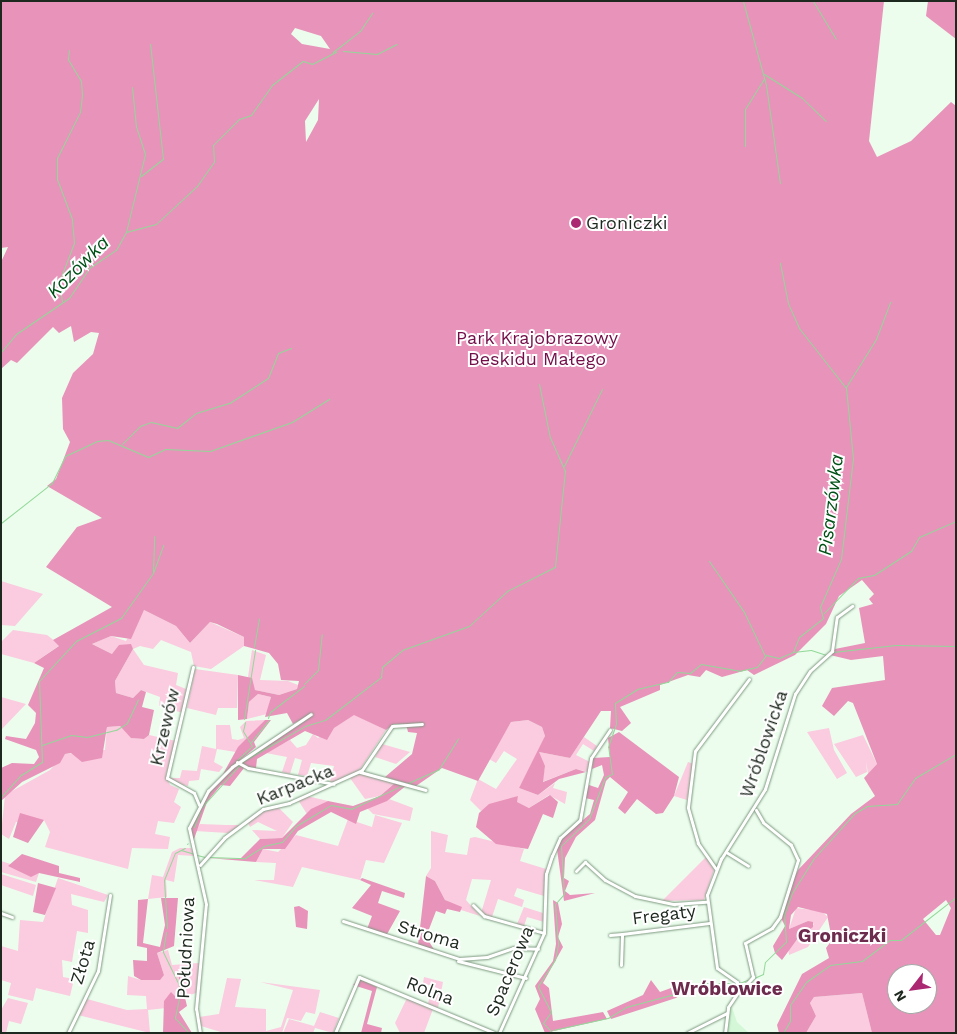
<!DOCTYPE html>
<html>
<head>
<meta charset="utf-8">
<style>
  body { margin:0 }
  #map { position:relative; width:957px; height:1034px; overflow:hidden; background:#ecfded; font-family:"Work Sans",sans-serif }
  div>[style] { position:absolute }
  [style*='--x'] { left:calc(var(--x)*1px); top:calc(var(--y)*1px); width:calc(var(--w)*1px); rotate:calc(var(--a)*1deg) }
  .built>* { inset:0; background:#d4f8d7 }
  .green>* { inset:0; background:#fbcbdf }
  .forest>* { inset:0; background:#e893ba }
  .stream>* { height:1px; margin:-0.5px; padding:0 0.5px; transform-origin:0.5px; border-radius:0.5px; background:#92d898 }
  .roads { filter:drop-shadow(0 0 1px #7f9a81) drop-shadow(0 0 1px #7f9a81) }
  .street>* { height:3px; margin:-1.5px; padding:0 1.5px; transform-origin:1.5px; border-radius:1.5px; background:#fff }
  .dots>* { width:14px; height:14px; translate:-50% -50%; box-sizing:border-box; border:2px solid #fff; border-radius:50% }
  span { translate:-50% -50%; white-space:nowrap; text-align:center; line-height:1.15; -webkit-text-stroke:4px #fff; paint-order:stroke }
  .poi-label { font-size:18px; color:#1d281e }
  .left { translate:0 -50%; text-align:left }
  .park-label { font-size:18px; color:#730e49 }
  .street-label { font-size:18px; color:#1d281e }
  .water-label { font-size:19px; color:#005017; font-style:italic }
  .neighbourhood-label { font-size:19px; color:#6d2c4d; font-weight:700 }
  .frame { position:absolute; inset:0; border:2px solid #1d281e; pointer-events:none }
  .north { position:absolute; left:887px; top:964px; width:50px; height:50px; box-sizing:border-box; background:#fff; border:1px solid #a5a9a5; border-radius:50%; rotate:240deg; font-size:14px; font-weight:700; line-height:20px; text-align:center; color:#1d281e }
  .north::after { content:''; display:block; margin:auto; width:18px; height:22px; background:#ab2771; clip-path:polygon(50% 0,100% 100%,50% 72%,0 100%) }
</style>
</head>
<body>
<div id="map">
  <div class="built">
    <div style="clip-path:polygon(731px 1004px,737px 1022px,749px 1033px,726px 1033px)"></div>
  </div>
  <div class="green">
    <div style="clip-path:polygon(1px 581px,43px 594px,15px 626px,1px 625px)"></div>
    <div style="clip-path:polygon(144px 610px,176px 626px,190px 643px,210px 622px,244px 637px,244px 646px,211px 669px,194px 666px,191px 652px,161px 640px,153px 649px,140px 646px,133px 649px,144px 665px,178px 673px,176px 685px,186px 689px,183px 713px,159px 706px,160px 697px,141px 690px,133px 698px,116px 693px,115px 681px,133px 649px,112px 654px,92px 644px,111px 636px,126px 641px)"></div>
    <div style="clip-path:polygon(13px 630px,47px 635px,60px 645px,34px 663px,1px 654px,1px 642px)"></div>
    <div style="clip-path:polygon(252px 650px,266px 655px,260px 680px,288px 681px,298px 685px,297px 689px,279px 695px,255px 690px,248px 677px)"></div>
    <div style="clip-path:polygon(195px 669px,238px 675px,237px 708px,218px 708px,216px 715px,187px 708px)"></div>
    <div style="clip-path:polygon(258px 694px,271px 697px,267px 714px,247px 719px,249px 702px)"></div>
    <div style="clip-path:polygon(1px 697px,26px 704px,1px 730px)"></div>
    <div style="clip-path:polygon(354px 714px,386px 730px,359px 771px,335px 783px,330px 782px,334px 766px,311px 763px,307px 776px,298px 775px,302px 760px,295px 758px,290px 774px,282px 772px,287px 757px,266px 753px,290px 740px,297px 748px,306px 745px,313px 734px,318px 738px)"></div>
    <div style="clip-path:polygon(265px 720px,236px 752px,217px 749px,214px 762px,223px 767px,219px 772px,201px 769px,199px 780px,189px 781px,188px 786px,171px 782px,169px 778px,180px 778px,182px 770px,197px 771px,202px 746px,216px 749px,216px 725px,230px 725px,232px 739px,238px 740px,244px 738px,240px 727px,246px 721px)"></div>
    <div style="clip-path:polygon(528px 720px,542px 727px,545px 736px,539px 752px,570px 758px,584px 737px,597px 746px,594px 751px,583px 744px,576px 755px,590px 762px,588px 772px,576px 769px,542px 782px,545px 767px,538px 753px,519px 788px,538px 795px,555px 783px,553px 788px,567px 792px,565px 804px,549px 795px,529px 808px,516px 802px,518px 796px,481px 811px,470px 800px,478px 779px,496px 789px,517px 759px,504px 751px,496px 763px,489px 759px,511px 722px)"></div>
    <div style="clip-path:polygon(120px 726px,132px 738px,144px 739px,149px 735px,176px 741px,166px 775px,170px 785px,179px 789px,174px 802px,181px 807px,174px 823px,158px 821px,155px 834px,170px 837px,168px 849px,132px 848px,128px 869px,45px 847px,50px 832px,44px 820px,16px 822px,9px 839px,1px 834px,5px 795px,50px 770px,65px 754px,105px 750px,107px 727px)"></div>
    <div style="clip-path:polygon(829px 728px,834px 750px,847px 773px,837px 779px,807px 732px)"></div>
    <div style="clip-path:polygon(863px 735px,877px 764px,868px 774px,866px 761px,867px 772px,856px 777px,834px 744px)"></div>
    <div style="clip-path:polygon(382px 744px,410px 752px,396px 764px,375px 757px)"></div>
    <div style="clip-path:polygon(688px 762px,694px 764px,687px 800px,674px 796px)"></div>
    <div style="clip-path:polygon(360px 773px,395px 783px,380px 796px,365px 799px,350px 778px)"></div>
    <div style="clip-path:polygon(307px 796px,328px 801px,307px 814px,298px 800px)"></div>
    <div style="clip-path:polygon(389px 799px,413px 808px,410px 821px,373px 814px,367px 808px)"></div>
    <div style="clip-path:polygon(278px 807px,293px 822px,282px 838px,260px 839px,252px 830px,277px 831px,258px 822px,250px 827px,248px 823px,261px 812px)"></div>
    <div style="clip-path:polygon(375px 815px,402px 823px,384px 863px,366px 860px,360px 880px,302px 867px,293px 887px,254px 880px,274px 880px,276px 863px,256px 862px,263px 849px,278px 852px,296px 835px,338px 846px,348px 819px,372px 827px)"></div>
    <div style="clip-path:polygon(200px 824px,226px 825px,241px 825px,228px 833px,195px 831px)"></div>
    <div style="clip-path:polygon(431px 831px,448px 835px,445px 852px,467px 855px,470px 838px,475px 837px,524px 849px,520px 861px,546px 869px,544px 896px,517px 888px,514px 896px,524px 900px,522px 907px,498px 899px,492px 917px,485px 915px,481px 913px,491px 880px,472px 879px,466px 900px,480px 916px,461px 910px,445px 900px,435px 881px,426px 876px,431px 868px)"></div>
    <div style="clip-path:polygon(180px 848px,191px 848px,195px 856px,178px 855px,174px 882px,166px 880px,167px 897px,148px 899px,152px 875px,163px 877px,172px 852px)"></div>
    <div style="clip-path:polygon(706px 857px,714px 870px,704px 900px,662px 901px)"></div>
    <div style="clip-path:polygon(1px 861px,39px 873px,36px 882px,1px 872px)"></div>
    <div style="clip-path:polygon(1px 874px,36px 885px,33px 896px,1px 885px)"></div>
    <div style="clip-path:polygon(58px 878px,108px 895px,104px 902px,71px 894px,72px 905px,88px 910px,88px 933px,77px 931px,72px 962px,62px 960px,63px 977px,74px 979px,70px 996px,36px 988px,33px 1001px,8px 995px,11px 983px,1px 980px,1px 946px,18px 951px,20px 920px,43px 922px)"></div>
    <div style="clip-path:polygon(524px 907px,543px 913px,544px 922px,527px 917px,524px 926px,517px 924px)"></div>
    <div style="clip-path:polygon(796px 908px,821px 911px,828px 917px,808px 947px,789px 955px,788px 948px,814px 924px,808px 921px,789px 929px)"></div>
    <div style="clip-path:polygon(168px 950px,172px 965px,199px 963px,196px 993px,184px 997px,179px 973px,177px 1001px,164px 1001px,166px 1008px,148px 1010px,150px 1033px,78px 1015px,87px 999px,127px 1010px,147px 1009px,146px 996px,127px 995px,128px 976px,141px 980px,164px 975px,157px 953px)"></div>
    <div style="clip-path:polygon(424px 977px,443px 982px,438px 1008px,428px 1004px,432px 986px,423px 983px)"></div>
    <div style="clip-path:polygon(227px 978px,241px 979px,235px 1007px,266px 1009px,266px 1031px,281px 1027px,293px 990px,260px 982px,320px 990px,315px 1014px,306px 1012px,301px 1021px,287px 1018px,282px 1033px,224px 1033px,201px 1026px,199px 1017px,219px 1014px)"></div>
    <div style="clip-path:polygon(862px 993px,872px 1033px,806px 1033px,816px 1016px,810px 1003px,814px 997px)"></div>
    <div style="clip-path:polygon(8px 998px,28px 1003px,21px 1024px,9px 1021px,6px 1033px,1px 1033px,1px 1010px)"></div>
    <div style="clip-path:polygon(407px 998px,433px 1009px,424px 1033px,400px 1033px,395px 1023px)"></div>
    <div style="clip-path:polygon(320px 1012px,339px 1018px,333px 1033px,315px 1028px,313px 1033px,283px 1033px,289px 1019px,314px 1026px)"></div>
  </div>
  <div class="forest">
    <div style="clip-path:polygon(evenodd,1px 1px,884px 1px,869px 141px,877px 157px,911px 141px,951px 102px,956px 106px,956px 1033px,872px 1033px,862px 993px,814px 997px,810px 1003px,816px 1016px,806px 1033px,779px 1033px,777px 1025px,802px 974px,829px 958px,826px 948px,832px 940px,827px 914px,798px 907px,791px 915px,789px 929px,808px 921px,813px 922px,813px 927px,798px 938px,782px 960px,775px 953px,773px 946px,785px 926px,781px 918px,786px 895px,798px 870px,851px 814px,875px 796px,864px 778px,877px 764px,853px 703px,848px 701px,834px 716px,822px 706px,832px 688px,885px 680px,883px 656px,851px 660px,830px 655px,835px 649px,865px 643px,859px 608px,873px 604px,869px 599px,874px 594px,862px 580px,839px 596px,826px 624px,795px 655px,754px 675px,747px 670px,722px 677px,706px 670px,700px 677px,688px 675px,660px 685px,660px 690px,620px 707px,631px 723px,622px 731px,610px 728px,611px 711px,601px 711px,570px 758px,539px 752px,545px 766px,543px 782px,576px 769px,586px 772px,559px 779px,538px 795px,519px 788px,545px 736px,542px 727px,528px 720px,511px 722px,478px 781px,442px 768px,416px 786px,385px 777px,412px 754px,417px 733px,408px 732px,406px 724px,394px 724px,386px 730px,354px 715px,334px 728px,327px 740px,305px 731px,257px 759px,256px 768px,249px 767px,240px 762px,302px 719px,293px 724px,287px 713px,265px 717px,271px 697px,258px 694px,249px 702px,247px 719px,238px 720px,238px 675px,252px 678px,255px 690px,279px 695px,297px 689px,299px 681px,281px 680px,278px 664px,269px 653px,244px 646px,244px 637px,217px 624px,210px 622px,190px 643px,176px 626px,144px 610px,131px 639px,111px 636px,92px 644px,112px 654px,119px 645px,131px 644px,133px 649px,115px 681px,116px 693px,133px 698px,141px 690px,146px 692px,142px 707px,154px 710px,149px 735px,144px 739px,131px 738px,120px 726px,107px 727px,102px 758px,82px 762px,71px 753px,65px 754px,60px 763px,22px 782px,1px 801px,1px 768px,12px 763px,34px 764px,39px 757px,36px 750px,5px 739px,6px 736px,26px 739px,35px 723px,36px 713px,28px 705px,44px 668px,34px 663px,59px 646px,53px 640px,112px 607px,46px 567px,77px 527px,102px 518px,47px 486px,56px 479px,70px 442px,63px 429px,62px 398px,73px 373px,93px 354px,99px 333px,91px 332px,74px 342px,71px 326px,59px 333px,53px 327px,17px 363px,11px 360px,1px 369px,1px 262px,8px 247px,1px 248px,1px 1px,295px 28px,321px 36px,330px 49px,302px 44px,291px 34px,295px 28px,1px 1px,319px 99px,318px 120px,306px 142px,305px 121px,319px 99px,1px 1px,946px 900px,951px 908px,940px 935px,936px 935px,923px 919px,946px 900px,1px 1px,897px 974px,927px 974px,927px 1004px,897px 1004px,897px 974px)"></div>
    <div style="clip-path:polygon(928px 1px,956px 1px,956px 39px,926px 16px)"></div>
    <div style="clip-path:polygon(265px 720px,271px 720px,254px 742px,256px 747px,223px 774px,238px 747px)"></div>
    <div style="clip-path:polygon(619px 732px,679px 777px,674px 796px,663px 813px,656px 814px,637px 799px,625px 814px,618px 808px,628px 792px,610px 777px,606px 781px,595px 820px,576px 837px,565px 858px,564px 878px,569px 881px,565px 891px,570px 895px,595px 893px,564px 901px,557px 849px,563px 837px,590px 814px,594px 800px,585px 798px,589px 785px,598px 788px,604px 775px,602px 765px,592px 769px,593px 758px,610px 757px,608px 738px)"></div>
    <div style="clip-path:polygon(238px 763px,244px 768px,230px 786px,221px 785px,207px 802px,193px 842px,191px 827px,209px 791px)"></div>
    <div style="clip-path:polygon(395px 783px,407px 785px,387px 801px,360px 812px,356px 824px,331px 812px,298px 831px,285px 849px,263px 849px,256px 862px,208px 858px,240px 859px,260px 839px,282px 838px,311px 809px,328px 801px,353px 806px,380px 796px)"></div>
    <div style="clip-path:polygon(550px 795px,558px 802px,553px 818px,543px 814px,528px 849px,496px 844px,476px 827px,479px 813px,489px 804px,518px 796px,517px 802px,529px 808px)"></div>
    <div style="clip-path:polygon(20px 813px,44px 820px,28px 843px,13px 837px)"></div>
    <div style="clip-path:polygon(22px 854px,59px 866px,59px 873px,80px 878px,80px 882px,39px 873px,31px 877px,8px 866px)"></div>
    <div style="clip-path:polygon(426px 876px,435px 881px,445px 900px,462px 907px,460px 912px,447px 909px,445px 914px,436px 911px,426px 937px,435px 951px,418px 945px)"></div>
    <div style="clip-path:polygon(362px 878px,405px 893px,404px 898px,382px 891px,378px 903px,400px 911px,386px 936px,367px 929px,372px 916px,352px 908px,371px 885px,360px 880px)"></div>
    <div style="clip-path:polygon(38px 883px,56px 888px,45px 915px,33px 912px)"></div>
    <div style="clip-path:polygon(161px 898px,178px 898px,174px 946px,157px 953px,164px 975px,160px 980px,141px 980px,134px 976px,133px 960px,147px 961px,147px 948px,137px 946px,138px 900px,148px 899px,143px 943px,160px 947px,165px 925px)"></div>
    <div style="clip-path:polygon(553px 900px,558px 903px,562px 924px,558px 937px,563px 947px,543px 983px,549px 988px,553px 1021px,603px 1012px,607px 1019px,545px 1033px,535px 1009px,540px 999px,535px 986px,553px 961px,556px 944px)"></div>
    <div style="clip-path:polygon(299px 906px,308px 911px,307px 929px,296px 927px,294px 907px)"></div>
    <div style="clip-path:polygon(179px 973px,187px 1006px,179px 1012px,192px 1033px,163px 1033px,164px 1001px,171px 992px,178px 999px)"></div>
    <div style="clip-path:polygon(359px 979px,377px 987px,367px 1024px,382px 1028px,381px 1033px,361px 1033px,372px 991px,353px 985px)"></div>
    <div style="clip-path:polygon(651px 980px,660px 992px,690px 981px,693px 986px,676px 998px,611px 1019px,607px 1011px,643px 995px)"></div>
  </div>
  <div class="stream">
    <div style="--x:743;--y:1;--w:87;--a:74.7"></div>
    <div style="--x:766;--y:85;--w:99;--a:81.9"></div>
    <div style="--x:813;--y:1;--w:44;--a:58.8"></div>
    <div style="--x:343;--y:51;--w:34;--a:5"></div>
    <div style="--x:377;--y:54;--w:22;--a:-27"></div>
    <div style="--x:333;--y:52;--w:34;--a:-38"></div>
    <div style="--x:360;--y:31;--w:22;--a:-56"></div>
    <div style="--x:764;--y:74;--w:45;--a:32.3"></div>
    <div style="--x:802;--y:98;--w:33;--a:44"></div>
    <div style="--x:745;--y:146;--w:37;--a:-90"></div>
    <div style="--x:745;--y:109;--w:36;--a:-58"></div>
    <div style="--x:141;--y:176;--w:28;--a:-38"></div>
    <div style="--x:163;--y:159;--w:116;--a:-96.4"></div>
    <div style="--x:126;--y:232;--w:80;--a:-76.3"></div>
    <div style="--x:145;--y:154;--w:28;--a:-108"></div>
    <div style="--x:136;--y:127;--w:40;--a:-95.7"></div>
    <div style="--x:62;--y:301;--w:19;--a:-99"></div>
    <div style="--x:59;--y:282;--w:42;--a:-69"></div>
    <div style="--x:74;--y:243;--w:24;--a:-95"></div>
    <div style="--x:72;--y:219;--w:43;--a:-110.6"></div>
    <div style="--x:57;--y:179;--w:21;--a:-90"></div>
    <div style="--x:57;--y:158;--w:51;--a:-63.4"></div>
    <div style="--x:80;--y:112;--w:17;--a:-83"></div>
    <div style="--x:82;--y:95;--w:14;--a:-94"></div>
    <div style="--x:81;--y:81;--w:26;--a:-121"></div>
    <div style="--x:68;--y:59;--w:9;--a:-84"></div>
    <div style="--x:1;--y:352;--w:23;--a:-50"></div>
    <div style="--x:16;--y:334;--w:64;--a:-34.2"></div>
    <div style="--x:69;--y:298;--w:36;--a:-56"></div>
    <div style="--x:89;--y:268;--w:32;--a:-34"></div>
    <div style="--x:116;--y:250;--w:21;--a:-61"></div>
    <div style="--x:126;--y:232;--w:31;--a:-15"></div>
    <div style="--x:156;--y:224;--w:56;--a:-42.8"></div>
    <div style="--x:197;--y:186;--w:29;--a:-55"></div>
    <div style="--x:214;--y:162;--w:17;--a:-93"></div>
    <div style="--x:213;--y:145;--w:37;--a:-45"></div>
    <div style="--x:239;--y:119;--w:13;--a:-18"></div>
    <div style="--x:251;--y:115;--w:37;--a:-55"></div>
    <div style="--x:272;--y:85;--w:39;--a:-38"></div>
    <div style="--x:303;--y:61;--w:9;--a:18"></div>
    <div style="--x:312;--y:64;--w:27;--a:-27"></div>
    <div style="--x:846;--y:387;--w:57;--a:-58"></div>
    <div style="--x:876;--y:339;--w:40;--a:-69"></div>
    <div style="--x:122;--y:444;--w:25;--a:-45"></div>
    <div style="--x:140;--y:426;--w:12;--a:-20"></div>
    <div style="--x:151;--y:422;--w:27;--a:13"></div>
    <div style="--x:177;--y:428;--w:24;--a:-38"></div>
    <div style="--x:196;--y:413;--w:37;--a:-17"></div>
    <div style="--x:231;--y:402;--w:44;--a:-33"></div>
    <div style="--x:268;--y:378;--w:27;--a:-68"></div>
    <div style="--x:278;--y:353;--w:14;--a:-21"></div>
    <div style="--x:564;--y:466;--w:86;--a:-63.7"></div>
    <div style="--x:1;--y:523;--w:65;--a:-38.1"></div>
    <div style="--x:52;--y:483;--w:30;--a:-64"></div>
    <div style="--x:65;--y:456;--w:35;--a:-25"></div>
    <div style="--x:97;--y:441;--w:11;--a:-5"></div>
    <div style="--x:108;--y:440;--w:43;--a:23"></div>
    <div style="--x:148;--y:457;--w:19;--a:-25"></div>
    <div style="--x:165;--y:449;--w:45;--a:2.5"></div>
    <div style="--x:210;--y:451;--w:87;--a:-19.5"></div>
    <div style="--x:292;--y:422;--w:44;--a:-31.9"></div>
    <div style="--x:709;--y:561;--w:62;--a:55.5"></div>
    <div style="--x:744;--y:612;--w:49;--a:64.5"></div>
    <div style="--x:153;--y:572;--w:36;--a:-88"></div>
    <div style="--x:824;--y:613;--w:49;--a:-45.8"></div>
    <div style="--x:858;--y:578;--w:16;--a:-11"></div>
    <div style="--x:874;--y:575;--w:44;--a:-33"></div>
    <div style="--x:911;--y:551;--w:16;--a:-60"></div>
    <div style="--x:919;--y:537;--w:40;--a:-23.4"></div>
    <div style="--x:254;--y:647;--w:29;--a:-80"></div>
    <div style="--x:793;--y:652;--w:18;--a:-6"></div>
    <div style="--x:811;--y:650;--w:16;--a:18"></div>
    <div style="--x:833;--y:652;--w:63;--a:-6.3"></div>
    <div style="--x:896;--y:645;--w:60;--a:1"></div>
    <div style="--x:304;--y:684;--w:20;--a:-45"></div>
    <div style="--x:318;--y:670;--w:36;--a:-84"></div>
    <div style="--x:268;--y:718;--w:6;--a:-72"></div>
    <div style="--x:270;--y:712;--w:43;--a:-37.4"></div>
    <div style="--x:244;--y:719;--w:70;--a:-80.9"></div>
    <div style="--x:251;--y:742;--w:28;--a:-51"></div>
    <div style="--x:42;--y:745;--w:31;--a:-19"></div>
    <div style="--x:71;--y:735;--w:16;--a:7"></div>
    <div style="--x:87;--y:737;--w:30;--a:-14"></div>
    <div style="--x:116;--y:730;--w:13;--a:-32"></div>
    <div style="--x:127;--y:723;--w:26;--a:-65"></div>
    <div style="--x:237;--y:760;--w:21;--a:-43"></div>
    <div style="--x:252;--y:746;--w:17;--a:-121"></div>
    <div style="--x:243;--y:731;--w:9;--a:-77"></div>
    <div style="--x:408;--y:783;--w:34;--a:-24"></div>
    <div style="--x:439;--y:769;--w:36;--a:-58"></div>
    <div style="--x:1;--y:797;--w:30;--a:-48"></div>
    <div style="--x:21;--y:775;--w:25;--a:-32"></div>
    <div style="--x:42;--y:762;--w:81;--a:-92.1"></div>
    <div style="--x:39;--y:681;--w:54;--a:-47.2"></div>
    <div style="--x:76;--y:641;--w:51;--a:-27.1"></div>
    <div style="--x:121;--y:618;--w:55;--a:-54.6"></div>
    <div style="--x:153;--y:573;--w:30;--a:-70"></div>
    <div style="--x:201;--y:808;--w:63;--a:-48.2"></div>
    <div style="--x:243;--y:761;--w:71;--a:-29.4"></div>
    <div style="--x:305;--y:726;--w:21;--a:-17"></div>
    <div style="--x:325;--y:720;--w:71;--a:-37.5"></div>
    <div style="--x:381;--y:677;--w:10;--a:-84"></div>
    <div style="--x:382;--y:667;--w:26;--a:-40"></div>
    <div style="--x:402;--y:650;--w:71;--a:-19.7"></div>
    <div style="--x:469;--y:626;--w:52;--a:-42.6"></div>
    <div style="--x:507;--y:591;--w:54;--a:-26.6"></div>
    <div style="--x:555;--y:567;--w:97;--a:-84.1"></div>
    <div style="--x:565;--y:471;--w:36;--a:-114"></div>
    <div style="--x:550;--y:438;--w:55;--a:-101.5"></div>
    <div style="--x:194;--y:827;--w:17;--a:-69"></div>
    <div style="--x:187;--y:844;--w:1;--a:-45"></div>
    <div style="--x:181;--y:850;--w:14;--a:17"></div>
    <div style="--x:197;--y:855;--w:8;--a:14"></div>
    <div style="--x:209;--y:857;--w:36;--a:2"></div>
    <div style="--x:245;--y:858;--w:22;--a:-32"></div>
    <div style="--x:264;--y:846;--w:18;--a:-13"></div>
    <div style="--x:282;--y:842;--w:21;--a:-49"></div>
    <div style="--x:296;--y:826;--w:41;--a:-31"></div>
    <div style="--x:331;--y:805;--w:20;--a:11"></div>
    <div style="--x:351;--y:809;--w:57;--a:-24.8"></div>
    <div style="--x:167;--y:928;--w:48;--a:-93.6"></div>
    <div style="--x:164;--y:880;--w:29;--a:-68"></div>
    <div style="--x:175;--y:853;--w:11;--a:-27"></div>
    <div style="--x:166;--y:932;--w:20;--a:99"></div>
    <div style="--x:163;--y:952;--w:41;--a:64.1"></div>
    <div style="--x:181;--y:989;--w:30;--a:102"></div>
    <div style="--x:175;--y:1018;--w:21;--a:47"></div>
    <div style="--x:754;--y:978;--w:10;--a:-24"></div>
    <div style="--x:763;--y:974;--w:12;--a:-81"></div>
    <div style="--x:765;--y:962;--w:29;--a:-44"></div>
    <div style="--x:786;--y:942;--w:27;--a:-94"></div>
    <div style="--x:784;--y:915;--w:23;--a:-70"></div>
    <div style="--x:792;--y:893;--w:41;--a:-57.8"></div>
    <div style="--x:814;--y:858;--w:61;--a:-47.7"></div>
    <div style="--x:855;--y:813;--w:14;--a:-30"></div>
    <div style="--x:867;--y:806;--w:30;--a:-4"></div>
    <div style="--x:897;--y:804;--w:32;--a:-55"></div>
    <div style="--x:915;--y:778;--w:48;--a:-30.3"></div>
    <div style="--x:553;--y:1030;--w:56;--a:-12.3"></div>
    <div style="--x:608;--y:1018;--w:21;--a:-31"></div>
    <div style="--x:626;--y:1007;--w:58;--a:-15"></div>
    <div style="--x:682;--y:992;--w:14;--a:-39"></div>
    <div style="--x:693;--y:983;--w:46;--a:0"></div>
    <div style="--x:739;--y:983;--w:12;--a:-20"></div>
    <div style="--x:553;--y:1033;--w:14;--a:-135"></div>
    <div style="--x:543;--y:1023;--w:14;--a:-54"></div>
    <div style="--x:551;--y:1012;--w:29;--a:-117"></div>
    <div style="--x:538;--y:986;--w:31;--a:-57"></div>
    <div style="--x:555;--y:960;--w:16;--a:-79"></div>
    <div style="--x:558;--y:944;--w:40;--a:-94.3"></div>
    <div style="--x:555;--y:904;--w:13;--a:-48"></div>
    <div style="--x:564;--y:894;--w:48;--a:-93.6"></div>
    <div style="--x:561;--y:846;--w:39;--a:-44"></div>
    <div style="--x:589;--y:819;--w:45;--a:-69.1"></div>
    <div style="--x:605;--y:777;--w:8;--a:-23"></div>
    <div style="--x:612;--y:774;--w:27;--a:-98"></div>
    <div style="--x:608;--y:747;--w:24;--a:-71"></div>
    <div style="--x:616;--y:724;--w:21;--a:-93"></div>
    <div style="--x:615;--y:703;--w:26;--a:-32"></div>
    <div style="--x:637;--y:689;--w:32;--a:-13"></div>
    <div style="--x:668;--y:682;--w:13;--a:-48"></div>
    <div style="--x:677;--y:672;--w:13;--a:4"></div>
    <div style="--x:690;--y:673;--w:14;--a:-39"></div>
    <div style="--x:701;--y:664;--w:39;--a:10"></div>
    <div style="--x:739;--y:671;--w:18;--a:-13"></div>
    <div style="--x:757;--y:667;--w:15;--a:-53"></div>
    <div style="--x:766;--y:655;--w:13;--a:13"></div>
    <div style="--x:779;--y:658;--w:15;--a:-23"></div>
    <div style="--x:793;--y:652;--w:16;--a:-68"></div>
    <div style="--x:799;--y:637;--w:31;--a:-38"></div>
    <div style="--x:823;--y:618;--w:11;--a:-105"></div>
    <div style="--x:820;--y:607;--w:52;--a:-66.4"></div>
    <div style="--x:841;--y:559;--w:101;--a:-83.2"></div>
    <div style="--x:853;--y:459;--w:71;--a:-95.6"></div>
    <div style="--x:846;--y:388;--w:76;--a:-128.1"></div>
    <div style="--x:799;--y:328;--w:27;--a:-114"></div>
    <div style="--x:788;--y:303;--w:41;--a:-101.3"></div>
    <div style="--x:783;--y:1033;--w:14;--a:-60"></div>
    <div style="--x:790;--y:1021;--w:16;--a:-90"></div>
    <div style="--x:790;--y:1005;--w:28;--a:-55"></div>
    <div style="--x:806;--y:982;--w:29;--a:-35"></div>
    <div style="--x:830;--y:965;--w:32;--a:-7"></div>
    <div style="--x:862;--y:961;--w:35;--a:-37"></div>
    <div style="--x:890;--y:940;--w:11;--a:0"></div>
    <div style="--x:901;--y:940;--w:70;--a:-38"></div>
  </div>
  <div class="roads">
    <div class="street">
      <div style="--x:193;--y:667;--w:114;--a:103.2"></div>
      <div style="--x:167;--y:778;--w:31;--a:29"></div>
      <div style="--x:194;--y:793;--w:13;--a:67"></div>
      <div style="--x:237;--y:762;--w:13;--a:29"></div>
      <div style="--x:248;--y:768;--w:87;--a:10.5"></div>
      <div style="--x:360;--y:772;--w:68;--a:15.3"></div>
      <div style="--x:726;--y:852;--w:26;--a:32"></div>
      <div style="--x:200;--y:865;--w:36;--a:-48"></div>
      <div style="--x:224;--y:838;--w:49;--a:-36.6"></div>
      <div style="--x:263;--y:809;--w:27;--a:-13"></div>
      <div style="--x:289;--y:803;--w:80;--a:-24.3"></div>
      <div style="--x:362;--y:770;--w:53;--a:-55.7"></div>
      <div style="--x:392;--y:726;--w:30;--a:-4"></div>
      <div style="--x:716;--y:869;--w:32;--a:-125"></div>
      <div style="--x:698;--y:843;--w:37;--a:-106"></div>
      <div style="--x:688;--y:807;--w:56;--a:-82.9"></div>
      <div style="--x:695;--y:751;--w:90;--a:-53.1"></div>
      <div style="--x:576;--y:871;--w:13;--a:-45"></div>
      <div style="--x:585;--y:862;--w:27;--a:42"></div>
      <div style="--x:605;--y:880;--w:34;--a:28"></div>
      <div style="--x:635;--y:896;--w:40;--a:12"></div>
      <div style="--x:674;--y:904;--w:32;--a:-4"></div>
      <div style="--x:473;--y:905;--w:16;--a:45"></div>
      <div style="--x:484;--y:916;--w:62;--a:15.8"></div>
      <div style="--x:1;--y:913;--w:12;--a:20"></div>
      <div style="--x:343;--y:921;--w:122;--a:18.1"></div>
      <div style="--x:459;--y:959;--w:28;--a:-4"></div>
      <div style="--x:487;--y:957;--w:28;--a:-19"></div>
      <div style="--x:513;--y:948;--w:25;--a:2"></div>
      <div style="--x:610;--y:935;--w:12;--a:-5"></div>
      <div style="--x:458;--y:961;--w:70;--a:14"></div>
      <div style="--x:621;--y:965;--w:31;--a:-88"></div>
      <div style="--x:622;--y:934;--w:88;--a:-7.2"></div>
      <div style="--x:739;--y:992;--w:21;--a:-47"></div>
      <div style="--x:753;--y:977;--w:35;--a:-103"></div>
      <div style="--x:745;--y:943;--w:31;--a:-29"></div>
      <div style="--x:772;--y:928;--w:14;--a:-54"></div>
      <div style="--x:780;--y:917;--w:60;--a:-72.5"></div>
      <div style="--x:798;--y:860;--w:17;--a:-115"></div>
      <div style="--x:791;--y:845;--w:36;--a:-141"></div>
      <div style="--x:763;--y:822;--w:14;--a:-120"></div>
      <div style="--x:68;--y:1033;--w:69;--a:-64.2"></div>
      <div style="--x:98;--y:971;--w:77;--a:-81"></div>
      <div style="--x:200;--y:1033;--w:24;--a:-99"></div>
      <div style="--x:196;--y:1009;--w:105;--a:-84.6"></div>
      <div style="--x:206;--y:904;--w:78;--a:-102.6"></div>
      <div style="--x:189;--y:828;--w:42;--a:-62.8"></div>
      <div style="--x:208;--y:791;--w:34;--a:-45"></div>
      <div style="--x:232;--y:767;--w:95;--a:-33.9"></div>
      <div style="--x:335;--y:1033;--w:61;--a:-66.8"></div>
      <div style="--x:359;--y:977;--w:147;--a:22.4"></div>
      <div style="--x:499;--y:1033;--w:110;--a:-65.8"></div>
      <div style="--x:544;--y:933;--w:59;--a:-88.1"></div>
      <div style="--x:546;--y:874;--w:19;--a:-72"></div>
      <div style="--x:552;--y:856;--w:20;--a:-66"></div>
      <div style="--x:560;--y:838;--w:27;--a:-42"></div>
      <div style="--x:580;--y:820;--w:63;--a:-79.9"></div>
      <div style="--x:591;--y:758;--w:34;--a:-56"></div>
      <div style="--x:687;--y:1033;--w:45;--a:-26.6"></div>
      <div style="--x:725;--y:1033;--w:26;--a:-83"></div>
      <div style="--x:728;--y:1007;--w:18;--a:-56"></div>
      <div style="--x:738;--y:992;--w:10;--a:-96"></div>
      <div style="--x:737;--y:982;--w:24;--a:-145"></div>
      <div style="--x:717;--y:968;--w:74;--a:-97.8"></div>
      <div style="--x:707;--y:895;--w:39;--a:-69"></div>
      <div style="--x:721;--y:859;--w:83;--a:-57.8"></div>
      <div style="--x:765;--y:789;--w:100;--a:-72.5"></div>
      <div style="--x:795;--y:694;--w:27;--a:-57"></div>
      <div style="--x:810;--y:671;--w:30;--a:-42"></div>
      <div style="--x:832;--y:651;--w:34;--a:-82"></div>
      <div style="--x:837;--y:617;--w:19;--a:-36"></div>
    </div>
  </div>
  <div class="dots">
    <div style="left:576px;top:223px;background:#ab2771"></div>
  </div>
  <div class="poi-label">
    <span class="left" style="left:586px;top:223px">Groniczki</span>
  </div>
  <div class="park-label">
    <span style="left:537px;top:349px">Park Krajobrazowy<br>Beskidu Małego</span>
  </div>
  <div class="street-label">
    <span style="left:165px;top:727px;rotate:-77deg">Krzewów</span>
    <span style="left:764px;top:744px;rotate:-71deg">Wróblowicka</span>
    <span style="left:295px;top:785px;rotate:-22deg">Karpacka</span>
    <span style="left:664px;top:915px;rotate:-7deg">Fregaty</span>
    <span style="left:429px;top:935px;rotate:16deg">Stroma</span>
    <span style="left:186px;top:948px;rotate:-87deg">Południowa</span>
    <span style="left:83px;top:962px;rotate:-73deg">Złota</span>
    <span style="left:510px;top:971px;rotate:-67deg">Spacerowa</span>
    <span style="left:430px;top:991px;rotate:21deg">Rolna</span>
  </div>
  <div class="water-label">
    <span style="left:78px;top:267px;rotate:-45deg">Kozówka</span>
    <span style="left:831px;top:505px;rotate:-83deg">Pisarzówka</span>
  </div>
  <div class="neighbourhood-label">
    <span style="left:842px;top:936px">Groniczki</span>
    <span style="left:727px;top:989px">Wróblowice</span>
  </div>
  <div class="frame"></div>
  <div class="north">N</div>
</div>
</body>
</html>
